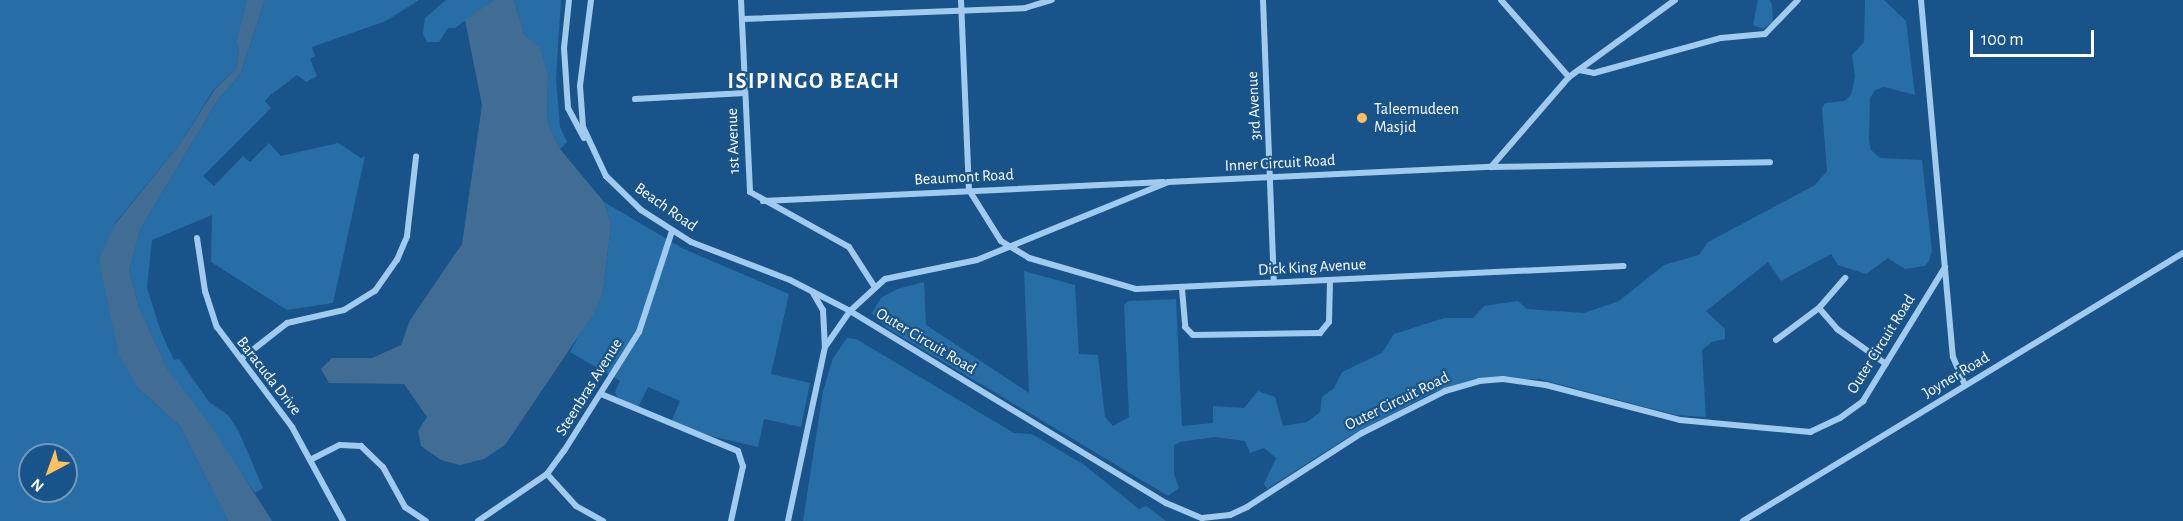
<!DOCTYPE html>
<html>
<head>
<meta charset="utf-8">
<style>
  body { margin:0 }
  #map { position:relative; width:2183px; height:521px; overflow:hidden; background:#185489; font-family:"Alegreya Sans",sans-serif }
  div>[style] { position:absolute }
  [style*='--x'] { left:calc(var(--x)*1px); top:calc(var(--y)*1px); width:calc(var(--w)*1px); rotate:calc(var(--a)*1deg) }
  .green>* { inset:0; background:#276da6 }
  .water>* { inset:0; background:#416d94 }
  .street>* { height:6px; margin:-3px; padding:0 3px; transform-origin:3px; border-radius:3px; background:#a0cbee }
  .dots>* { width:16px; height:16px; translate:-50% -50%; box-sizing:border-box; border:3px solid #185489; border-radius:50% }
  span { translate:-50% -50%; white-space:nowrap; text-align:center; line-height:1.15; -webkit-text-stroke:4.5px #185489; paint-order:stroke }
  .street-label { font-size:16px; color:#fff }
  .poi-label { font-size:16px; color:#fff }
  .left { translate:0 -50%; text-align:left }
  .district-label { font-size:22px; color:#fff; font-weight:700; letter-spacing:1.5px }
  .north { position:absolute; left:18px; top:443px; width:60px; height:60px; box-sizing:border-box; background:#185489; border:2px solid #7498b8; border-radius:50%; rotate:221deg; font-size:16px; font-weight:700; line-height:24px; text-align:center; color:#fff }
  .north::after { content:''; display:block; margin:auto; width:21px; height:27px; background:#ffc05d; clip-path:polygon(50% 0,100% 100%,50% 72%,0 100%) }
  .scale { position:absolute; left:1970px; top:30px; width:124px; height:27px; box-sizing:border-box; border:3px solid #fff; border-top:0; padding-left:8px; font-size:18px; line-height:21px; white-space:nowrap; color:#fff; -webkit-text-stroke:4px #185489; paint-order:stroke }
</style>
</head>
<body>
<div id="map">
  <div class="green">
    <div style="clip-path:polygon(evenodd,0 0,247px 0,236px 41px,239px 51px,236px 69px,214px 89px,180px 144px,115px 223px,138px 388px,180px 426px,228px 521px,0 521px,0 0,30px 455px,66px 455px,66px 491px,30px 491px,30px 455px)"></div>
    <div style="clip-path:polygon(265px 0,419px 0,386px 21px,312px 47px,315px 56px,310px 59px,317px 76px,306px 82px,297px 75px,269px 96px,265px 101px,271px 108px,203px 176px,214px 186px,243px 156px,250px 162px,269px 143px,281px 156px,338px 143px,361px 158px,365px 156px,333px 303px,287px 310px,211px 262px,212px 215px,152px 240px,147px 288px,161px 332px,174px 360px,179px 359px,209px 402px,228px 415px,239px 432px,263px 488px,255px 493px,168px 370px,139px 307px,129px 270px,141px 228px,219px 98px,240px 75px)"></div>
    <div style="clip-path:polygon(446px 0,494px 0,455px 28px,448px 28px,439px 42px,427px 42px,423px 34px,425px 18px)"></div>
    <div style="clip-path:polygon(514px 0,561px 0,556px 79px,560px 127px,567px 142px,560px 149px,547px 121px,548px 75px,540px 49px,524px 34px)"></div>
    <div style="clip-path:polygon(1758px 0,1770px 0,1772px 5px,1773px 22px,1763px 29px,1753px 25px)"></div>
    <div style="clip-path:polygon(1865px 0,1884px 0,1906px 21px,1915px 95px,1884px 87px,1875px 90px,1870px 98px,1869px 140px,1871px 150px,1880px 158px,1922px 160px,1932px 251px,1929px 261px,1925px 266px,1905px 269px,1888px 258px,1866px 274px,1838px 265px,1831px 254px,1781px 281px,1768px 262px,1706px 311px,1725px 329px,1725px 339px,1712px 342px,1702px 350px,1706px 417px,1676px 415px,1539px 379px,1475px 379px,1432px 393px,1350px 436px,1267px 489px,1264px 484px,1276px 458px,1264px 448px,1250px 453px,1245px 441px,1215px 437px,1180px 442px,1174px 445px,1174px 474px,1179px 488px,1168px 496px,887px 328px,872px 313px,881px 298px,897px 289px,924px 282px,926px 325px,1029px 393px,1024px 271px,1075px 285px,1079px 354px,1098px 355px,1105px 417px,1113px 426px,1129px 417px,1124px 305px,1129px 301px,1176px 299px,1182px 426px,1213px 423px,1213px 406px,1244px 408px,1258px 391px,1275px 397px,1283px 426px,1307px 422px,1320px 412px,1322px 397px,1334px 388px,1342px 372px,1382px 353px,1394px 334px,1444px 318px,1473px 318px,1484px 306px,1518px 301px,1527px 309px,1584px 313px,1619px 301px,1664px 265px,1699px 255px,1708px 242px,1815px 185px,1827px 171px,1822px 108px,1825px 103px,1844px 101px,1851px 95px,1855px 77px,1852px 55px,1864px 42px)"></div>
    <div style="clip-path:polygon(604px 202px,684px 249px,789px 294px,771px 374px,810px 383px,801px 427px,764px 419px,758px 447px,711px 436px,671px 422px,680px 401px,648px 387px,638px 408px,618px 398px,615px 392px,620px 381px,570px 352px,603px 291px,611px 224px)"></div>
    <div style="clip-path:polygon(847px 338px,856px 339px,1014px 433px,1032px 434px,1083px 464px,1139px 509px,1146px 506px,1166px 521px,803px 521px,823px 391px,833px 358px)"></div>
  </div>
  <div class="water">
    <div style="clip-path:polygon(247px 0,265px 0,240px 75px,219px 98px,141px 228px,129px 270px,139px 307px,168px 370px,212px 427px,272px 521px,228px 521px,180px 426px,138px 388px,119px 355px,99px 260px,115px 224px,180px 144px,215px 89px,236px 69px,239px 51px,236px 41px)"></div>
    <div style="clip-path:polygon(494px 0,514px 0,524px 34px,540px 48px,548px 75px,547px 121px,560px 149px,604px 202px,611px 224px,603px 291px,594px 313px,505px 445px,484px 459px,460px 465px,441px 460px,421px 446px,418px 431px,427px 417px,404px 384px,329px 383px,321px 369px,332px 358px,372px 358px,401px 345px,410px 320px,462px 244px,482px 105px,465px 20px)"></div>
  </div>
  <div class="street">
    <div style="--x:569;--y:0;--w:48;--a:95.9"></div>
    <div style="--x:564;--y:48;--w:60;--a:86.2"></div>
    <div style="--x:568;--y:108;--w:34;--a:62"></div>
    <div style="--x:591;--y:0;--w:87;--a:97.3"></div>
    <div style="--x:580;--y:86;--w:41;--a:85.8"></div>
    <div style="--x:583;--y:127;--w:54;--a:64.9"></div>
    <div style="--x:606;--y:176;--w:49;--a:44.2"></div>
    <div style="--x:641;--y:210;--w:59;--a:32.6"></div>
    <div style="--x:691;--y:242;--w:106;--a:21"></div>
    <div style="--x:790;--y:280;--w:68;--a:27.3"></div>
    <div style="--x:850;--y:311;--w:370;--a:31.3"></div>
    <div style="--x:1166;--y:503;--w:39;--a:23"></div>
    <div style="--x:1202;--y:518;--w:28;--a:-6"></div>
    <div style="--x:1230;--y:515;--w:19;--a:-25"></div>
    <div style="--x:1247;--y:507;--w:137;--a:-32.8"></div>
    <div style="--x:1362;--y:433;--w:93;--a:-26.8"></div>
    <div style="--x:1445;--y:391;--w:35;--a:-16"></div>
    <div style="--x:1479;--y:381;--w:24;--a:-5"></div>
    <div style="--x:1503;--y:379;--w:43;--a:7.9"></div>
    <div style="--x:1546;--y:385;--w:138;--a:14.6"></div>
    <div style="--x:1680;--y:420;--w:131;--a:5.3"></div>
    <div style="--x:1810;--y:432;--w:33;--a:-25"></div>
    <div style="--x:1840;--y:418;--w:29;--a:-36"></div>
    <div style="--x:1863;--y:401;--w:157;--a:-58.5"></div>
    <div style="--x:741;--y:0;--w:192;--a:87.3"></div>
    <div style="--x:750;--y:192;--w:113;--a:29.1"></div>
    <div style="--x:849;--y:247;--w:46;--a:57.3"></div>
    <div style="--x:961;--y:0;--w:190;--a:87.6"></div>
    <div style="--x:969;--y:190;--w:60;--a:57.9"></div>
    <div style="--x:1001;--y:241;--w:33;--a:31"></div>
    <div style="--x:1029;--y:258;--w:111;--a:16.2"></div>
    <div style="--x:1136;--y:289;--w:488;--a:-2.7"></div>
    <div style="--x:1263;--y:0;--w:282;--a:87.8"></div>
    <div style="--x:1501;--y:0;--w:103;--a:48.6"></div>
    <div style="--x:1921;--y:0;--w:358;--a:84.9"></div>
    <div style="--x:1953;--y:357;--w:30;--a:67"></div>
    <div style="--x:742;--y:19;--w:283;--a:-2.2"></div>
    <div style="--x:1025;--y:8;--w:28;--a:-17"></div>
    <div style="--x:1579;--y:70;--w:15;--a:11"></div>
    <div style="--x:1594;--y:73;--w:132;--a:-15.4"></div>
    <div style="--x:1721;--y:38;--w:44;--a:-5.2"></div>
    <div style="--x:1765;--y:34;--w:47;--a:-45.9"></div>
    <div style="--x:635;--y:99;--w:110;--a:-3.1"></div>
    <div style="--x:1491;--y:167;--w:119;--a:-49.1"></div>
    <div style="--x:1569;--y:77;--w:131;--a:-36"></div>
    <div style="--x:763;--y:201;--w:401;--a:-2.7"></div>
    <div style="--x:197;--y:238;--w:54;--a:81.4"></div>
    <div style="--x:205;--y:291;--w:38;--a:72"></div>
    <div style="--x:217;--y:327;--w:125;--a:53.1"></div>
    <div style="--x:292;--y:427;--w:107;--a:61.5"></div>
    <div style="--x:1182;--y:289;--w:38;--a:85"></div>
    <div style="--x:1185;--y:327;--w:11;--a:45"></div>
    <div style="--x:1193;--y:335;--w:127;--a:-0.9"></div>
    <div style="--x:1320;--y:333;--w:14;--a:-51"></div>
    <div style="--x:1329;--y:322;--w:42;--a:-88.6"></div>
    <div style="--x:813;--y:293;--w:20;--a:60"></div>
    <div style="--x:823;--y:310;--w:36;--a:87"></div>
    <div style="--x:1819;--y:308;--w:28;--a:49"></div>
    <div style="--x:1837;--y:329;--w:60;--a:35.5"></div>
    <div style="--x:1776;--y:340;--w:54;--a:-36.7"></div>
    <div style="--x:1819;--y:308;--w:40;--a:-49"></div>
    <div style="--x:241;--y:359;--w:58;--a:-38"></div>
    <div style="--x:287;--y:323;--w:58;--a:-12.8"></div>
    <div style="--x:344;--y:310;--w:36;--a:-32"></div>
    <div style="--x:375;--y:291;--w:38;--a:-55"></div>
    <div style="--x:397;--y:260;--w:26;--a:-67"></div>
    <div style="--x:407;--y:236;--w:80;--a:-83.5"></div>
    <div style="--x:601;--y:394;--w:148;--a:22.6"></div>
    <div style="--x:738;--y:451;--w:16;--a:72"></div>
    <div style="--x:743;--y:466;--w:56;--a:102.3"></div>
    <div style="--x:312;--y:459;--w:31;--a:-27"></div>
    <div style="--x:340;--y:445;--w:21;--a:3"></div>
    <div style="--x:361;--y:446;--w:30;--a:44"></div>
    <div style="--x:383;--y:467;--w:46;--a:61.2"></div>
    <div style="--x:405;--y:507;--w:25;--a:34"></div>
    <div style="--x:547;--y:474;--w:43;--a:47.8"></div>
    <div style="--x:576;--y:506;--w:31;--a:29"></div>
    <div style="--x:478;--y:521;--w:83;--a:-34.3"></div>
    <div style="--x:547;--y:474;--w:29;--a:-54"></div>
    <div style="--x:564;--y:451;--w:141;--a:-57.8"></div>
    <div style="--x:639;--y:332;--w:106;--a:-71.9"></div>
    <div style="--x:788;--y:521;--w:178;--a:-78"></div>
    <div style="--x:825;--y:347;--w:44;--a:-55.2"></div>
    <div style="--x:850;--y:311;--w:47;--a:-42.4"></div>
    <div style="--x:885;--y:279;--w:94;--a:-11.7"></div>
    <div style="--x:977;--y:260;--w:206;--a:-22.2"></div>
    <div style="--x:1168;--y:182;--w:323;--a:-2.7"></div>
    <div style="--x:1491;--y:167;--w:279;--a:-1"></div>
    <div style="--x:1743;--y:521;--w:515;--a:-31.35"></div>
  </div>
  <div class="dots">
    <div style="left:1362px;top:118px;background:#ffc05d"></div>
  </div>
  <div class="street-label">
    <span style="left:1254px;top:106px;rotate:-93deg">3rd Avenue</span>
    <span style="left:733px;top:141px;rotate:-92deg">1st Avenue</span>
    <span style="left:1280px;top:163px;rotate:-3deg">Inner Circuit Road</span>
    <span style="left:964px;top:177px;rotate:-3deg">Beaumont Road</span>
    <span style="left:666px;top:207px;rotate:35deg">Beach Road</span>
    <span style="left:1312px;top:267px;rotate:-3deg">Dick King Avenue</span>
    <span style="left:926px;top:341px;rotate:31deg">Outer Circuit Road</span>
    <span style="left:1881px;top:344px;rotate:-58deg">Outer Circuit Road</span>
    <span style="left:1956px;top:375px;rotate:-31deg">Joyner Road</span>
    <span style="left:269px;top:376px;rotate:52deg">Baracuda Drive</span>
    <span style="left:589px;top:387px;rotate:-58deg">Steenbras Avenue</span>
    <span style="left:1397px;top:401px;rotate:-26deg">Outer Circuit Road</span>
  </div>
  <div class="poi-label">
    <span class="left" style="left:1374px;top:118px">Taleemudeen<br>Masjid</span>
  </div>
  <div class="district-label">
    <span style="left:814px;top:82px">ISIPINGO BEACH</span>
  </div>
  <div class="north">N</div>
  <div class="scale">100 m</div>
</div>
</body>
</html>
